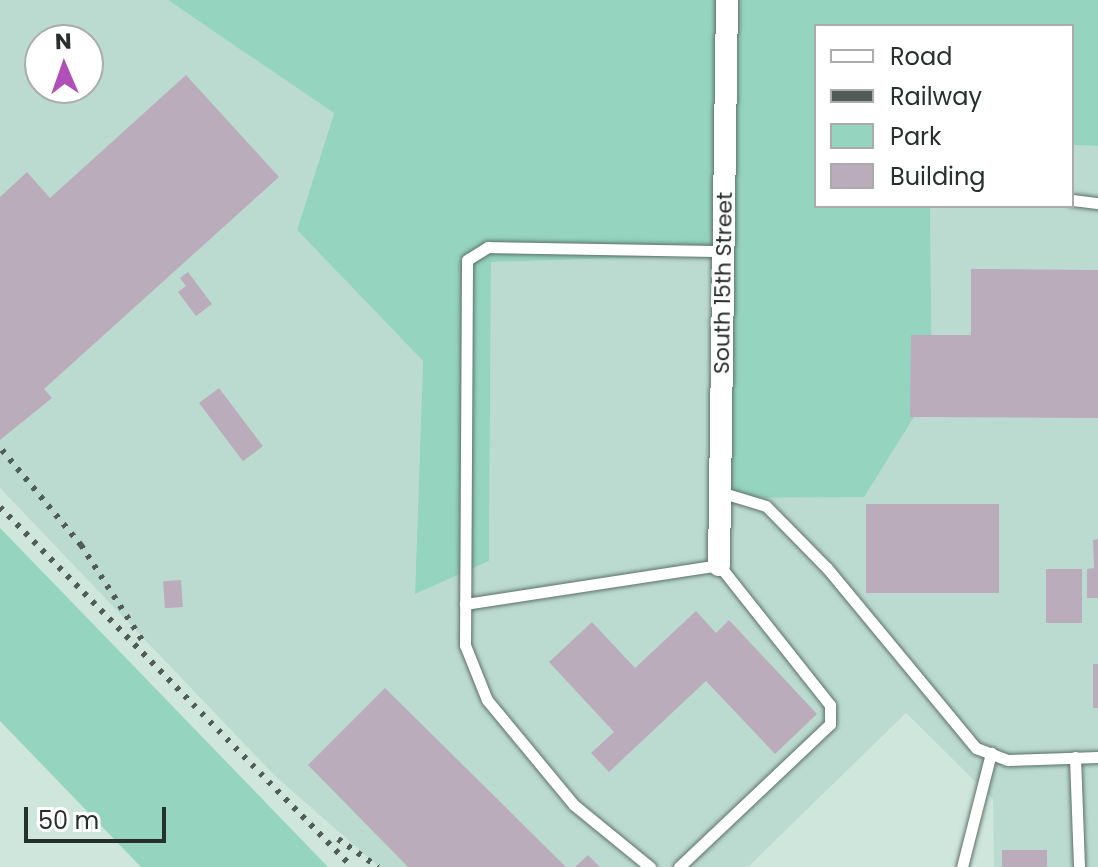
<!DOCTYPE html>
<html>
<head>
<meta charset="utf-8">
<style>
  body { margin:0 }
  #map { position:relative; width:1098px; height:867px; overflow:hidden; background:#cfe6dd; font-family:Poppins,sans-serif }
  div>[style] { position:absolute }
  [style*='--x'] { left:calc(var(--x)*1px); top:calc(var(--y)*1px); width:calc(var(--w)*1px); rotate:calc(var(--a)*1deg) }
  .built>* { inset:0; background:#bcdbd0 }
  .green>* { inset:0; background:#95d4bf }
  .building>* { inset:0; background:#baacbb; transform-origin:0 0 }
  .roads { filter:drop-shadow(0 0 2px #5d7169) drop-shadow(0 0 2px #5d7169) }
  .service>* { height:11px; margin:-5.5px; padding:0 5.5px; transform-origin:5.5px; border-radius:5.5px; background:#fff }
  .minor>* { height:22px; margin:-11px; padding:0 11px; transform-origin:11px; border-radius:11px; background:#fff }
  .rail>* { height:6px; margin-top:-3px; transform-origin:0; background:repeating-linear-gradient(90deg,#515c58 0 4px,transparent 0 12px) }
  span { translate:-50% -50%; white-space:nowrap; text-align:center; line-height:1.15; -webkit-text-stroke:6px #fff; paint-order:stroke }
  .street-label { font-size:22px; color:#28302d }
  .legend { position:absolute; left:814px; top:24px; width:260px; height:184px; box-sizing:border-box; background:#fff; border:2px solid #a9acab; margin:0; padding:10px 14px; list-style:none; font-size:24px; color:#28302d }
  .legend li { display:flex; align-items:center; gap:16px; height:40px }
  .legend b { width:40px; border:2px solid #a9acab }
  .north { position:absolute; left:24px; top:24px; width:80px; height:80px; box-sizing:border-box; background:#fff; border:2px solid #a9acab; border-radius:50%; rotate:358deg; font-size:22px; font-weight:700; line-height:32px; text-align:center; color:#28302d }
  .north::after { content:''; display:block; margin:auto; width:28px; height:36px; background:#af4fb7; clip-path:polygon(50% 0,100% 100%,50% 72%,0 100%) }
  .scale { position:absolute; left:24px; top:807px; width:142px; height:36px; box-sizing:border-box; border:4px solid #28302d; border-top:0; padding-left:10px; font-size:24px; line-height:28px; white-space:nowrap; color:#28302d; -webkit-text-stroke:6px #fff; paint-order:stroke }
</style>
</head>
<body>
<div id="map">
  <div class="built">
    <div style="clip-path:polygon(evenodd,0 0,168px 0,334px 112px,297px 230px,423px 361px,415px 593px,489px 561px,491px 262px,722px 255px,932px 388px,930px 206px,1072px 206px,1072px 145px,1098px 146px,1098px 867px,994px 867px,993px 799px,906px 713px,748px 867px,379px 867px,275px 776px,0 488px,0 0,40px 40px,88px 40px,88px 88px,40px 88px,40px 40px)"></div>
  </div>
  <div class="green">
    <div style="clip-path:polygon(168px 0,1098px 0,1098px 146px,1072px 145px,1072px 26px,816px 26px,816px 206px,930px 206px,932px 388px,864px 497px,722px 498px,722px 255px,491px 262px,489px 561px,415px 594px,423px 361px,297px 230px,334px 113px)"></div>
    <div style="clip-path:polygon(0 528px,95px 626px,328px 867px,141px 867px,0 721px)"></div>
  </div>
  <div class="building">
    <div style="clip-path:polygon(186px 75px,279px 177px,44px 389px,52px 398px,0 440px,0 197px,27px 172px,50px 198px)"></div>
    <div style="clip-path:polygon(971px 269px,1098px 270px,1098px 418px,910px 417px,911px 335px,971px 335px)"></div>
    <div style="clip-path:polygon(188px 272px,212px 304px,196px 316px,178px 292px,186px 286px,180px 278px)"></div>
    <div style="left:219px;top:388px;width:73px;height:25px;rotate:53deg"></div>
    <div style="left:866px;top:504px;width:133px;height:89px"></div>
    <div style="clip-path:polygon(1098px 539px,1098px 598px,1087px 598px,1087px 569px,1094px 568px,1093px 540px)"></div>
    <div style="left:1046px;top:569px;width:36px;height:54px"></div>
    <div style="left:181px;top:580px;width:27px;height:18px;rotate:86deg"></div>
    <div style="clip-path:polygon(696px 611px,716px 633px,729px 620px,817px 714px,775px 754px,706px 681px,609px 772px,591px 753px,614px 732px,549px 662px,592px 622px,635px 668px)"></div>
    <div style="left:1093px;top:664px;width:5px;height:44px"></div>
    <div style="clip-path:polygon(385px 688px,566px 867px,408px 867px,308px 765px)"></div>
    <div style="left:1002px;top:850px;width:45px;height:17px"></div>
    <div style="clip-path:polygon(588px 855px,600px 867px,575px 867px)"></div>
  </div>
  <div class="roads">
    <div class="service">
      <div style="--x:1072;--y:200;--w:26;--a:7"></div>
      <div style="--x:720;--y:492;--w:48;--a:16.9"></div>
      <div style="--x:766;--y:506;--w:87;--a:45.5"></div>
      <div style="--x:827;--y:568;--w:234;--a:50.4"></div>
      <div style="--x:976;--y:748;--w:34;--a:21"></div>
      <div style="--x:1008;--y:760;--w:90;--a:-1.9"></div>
      <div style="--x:465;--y:604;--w:257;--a:-8.7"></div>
      <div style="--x:719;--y:565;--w:179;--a:51.6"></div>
      <div style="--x:830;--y:705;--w:19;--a:90"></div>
      <div style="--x:830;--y:724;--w:208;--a:136.6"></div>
      <div style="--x:1075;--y:757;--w:110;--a:87.9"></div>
      <div style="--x:650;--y:867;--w:98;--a:-140.8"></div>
      <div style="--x:574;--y:805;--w:136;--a:-129.6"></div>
      <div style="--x:487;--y:700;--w:59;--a:-111.8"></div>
      <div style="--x:465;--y:645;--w:385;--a:-89.7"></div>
      <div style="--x:467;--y:260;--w:25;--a:-32"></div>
      <div style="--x:488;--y:247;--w:236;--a:1"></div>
      <div style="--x:962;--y:867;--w:118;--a:-75.7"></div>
    </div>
    <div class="minor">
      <div style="--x:719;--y:565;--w:565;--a:-89.19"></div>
    </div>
  </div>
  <div class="rail">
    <div style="--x:2;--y:450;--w:124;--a:50.3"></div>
    <div style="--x:81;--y:545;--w:117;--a:57.3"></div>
    <div style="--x:0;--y:507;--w:503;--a:45.64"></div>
    <div style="--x:338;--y:839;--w:49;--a:35"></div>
  </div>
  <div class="street-label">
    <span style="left:723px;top:283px;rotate:-89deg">South 15th Street</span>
  </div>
  <ul class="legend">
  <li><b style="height:10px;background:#fff"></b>Road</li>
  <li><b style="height:10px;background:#515c58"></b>Railway</li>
  <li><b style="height:22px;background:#95d4bf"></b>Park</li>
  <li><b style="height:22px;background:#baacbb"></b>Building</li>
  </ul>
  <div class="north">N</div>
  <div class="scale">50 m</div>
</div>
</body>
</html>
